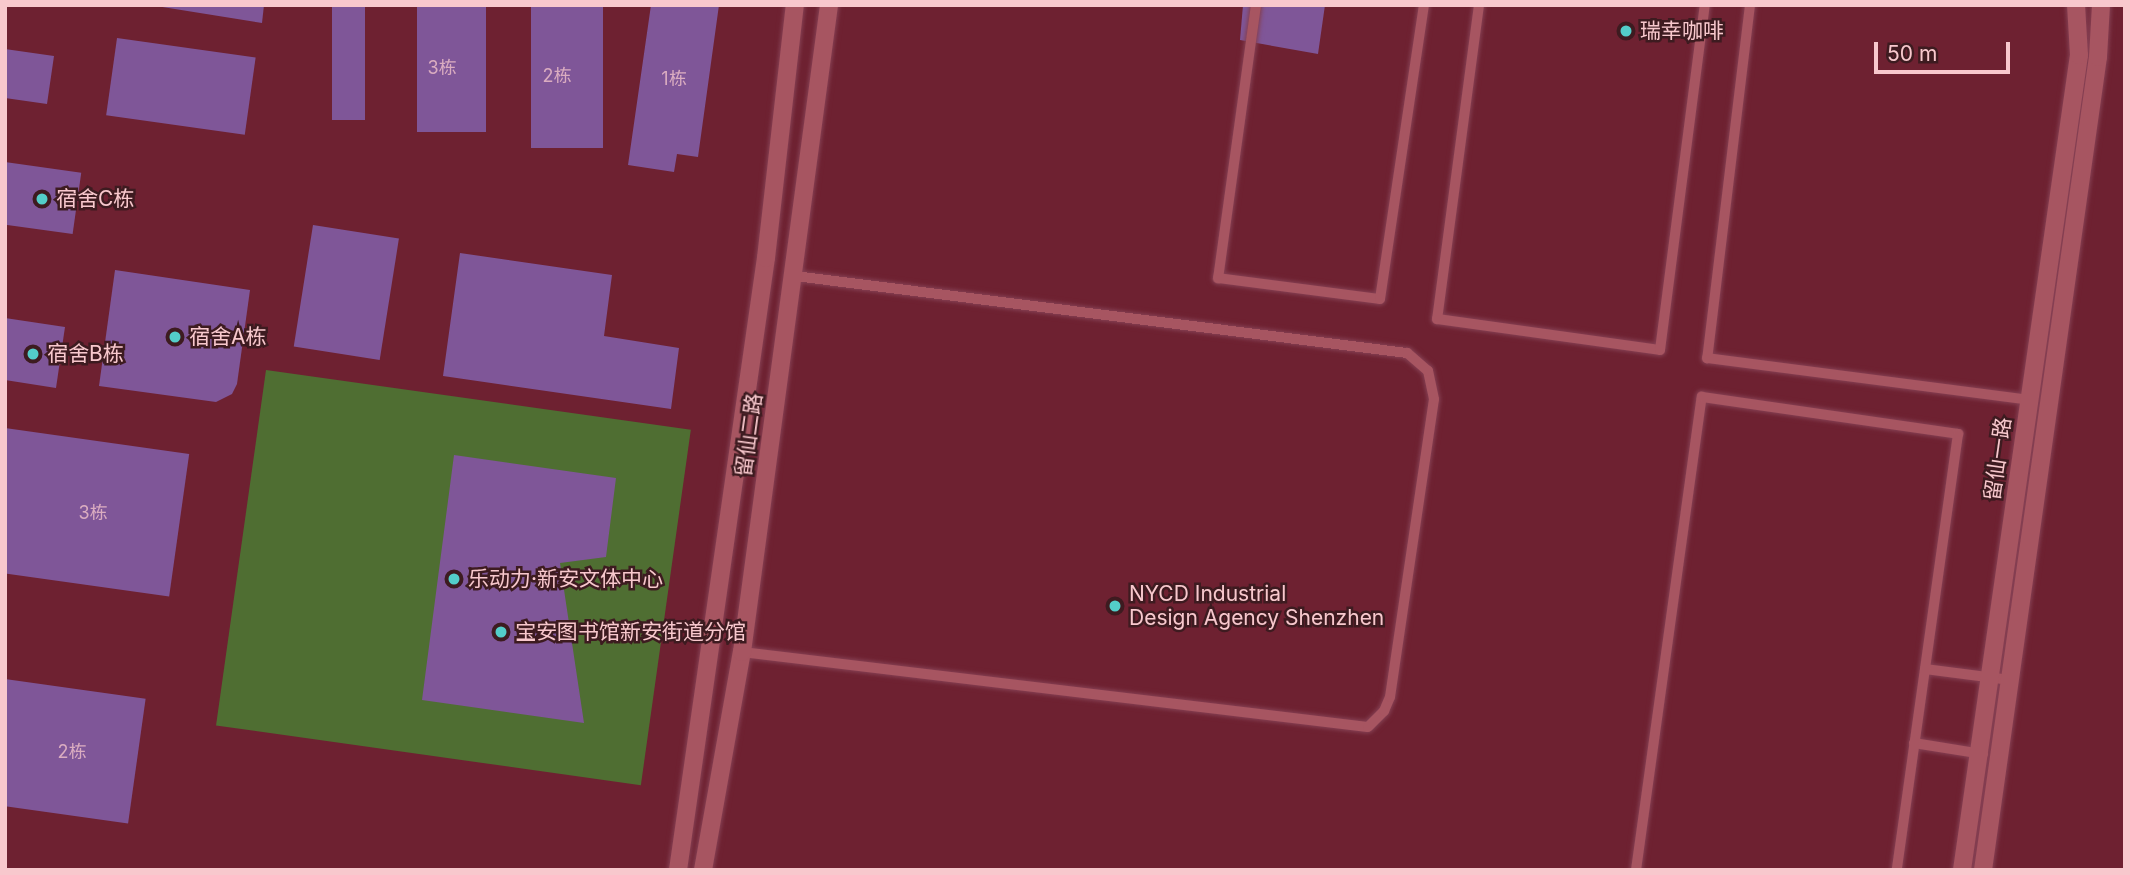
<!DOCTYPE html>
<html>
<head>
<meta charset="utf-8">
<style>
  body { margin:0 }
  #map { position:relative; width:2130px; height:875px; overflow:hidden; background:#6e2131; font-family:Inter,"Noto Sans SC",sans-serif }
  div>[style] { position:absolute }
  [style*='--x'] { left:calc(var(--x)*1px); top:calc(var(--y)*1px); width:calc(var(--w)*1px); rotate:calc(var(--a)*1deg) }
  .green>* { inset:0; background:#4f6e32; transform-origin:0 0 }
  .building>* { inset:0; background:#7f5698; transform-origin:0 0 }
  .roads { filter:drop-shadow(0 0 2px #854053) drop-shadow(0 0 2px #854053) }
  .lane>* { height:10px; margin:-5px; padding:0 5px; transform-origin:5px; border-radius:5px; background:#a75561 }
  .secondary>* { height:18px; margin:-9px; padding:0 9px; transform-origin:9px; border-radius:9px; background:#a75561 }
  .dots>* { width:19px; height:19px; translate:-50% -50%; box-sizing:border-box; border:4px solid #3d1b20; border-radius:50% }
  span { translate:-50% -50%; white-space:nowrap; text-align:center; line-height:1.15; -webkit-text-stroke:5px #3d1b20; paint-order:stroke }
  .number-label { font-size:18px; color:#daacc0 }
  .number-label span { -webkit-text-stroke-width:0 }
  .poi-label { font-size:21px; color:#f8c8cd }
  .left { translate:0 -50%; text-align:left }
  .street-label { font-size:21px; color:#f8c8cd }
  .frame { position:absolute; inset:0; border:7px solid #f8c8cd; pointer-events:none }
  .scale { position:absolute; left:1874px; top:42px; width:136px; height:32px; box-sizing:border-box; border:4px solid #f8c8cd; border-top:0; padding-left:9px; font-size:21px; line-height:24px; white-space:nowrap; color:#f8c8cd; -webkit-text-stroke:5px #3d1b20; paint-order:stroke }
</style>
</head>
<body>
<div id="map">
  <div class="green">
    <div style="left:266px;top:370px;width:429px;height:359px;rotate:8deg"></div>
  </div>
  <div class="building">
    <div style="clip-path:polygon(150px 5px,264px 5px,262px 23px)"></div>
    <div style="left:332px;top:5px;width:33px;height:115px"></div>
    <div style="left:417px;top:5px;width:69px;height:127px"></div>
    <div style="left:531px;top:5px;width:72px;height:143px"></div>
    <div style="clip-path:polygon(651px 5px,719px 5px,698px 157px,677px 154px,674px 172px,628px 165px)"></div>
    <div style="clip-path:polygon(1243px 5px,1325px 5px,1318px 54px,1240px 40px)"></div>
    <div style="left:117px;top:38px;width:140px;height:78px;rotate:8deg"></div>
    <div style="clip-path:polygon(5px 49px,54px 56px,47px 104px,5px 98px)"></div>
    <div style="left:5px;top:162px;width:77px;height:62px;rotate:8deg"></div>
    <div style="left:313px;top:225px;width:87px;height:123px;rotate:9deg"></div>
    <div style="clip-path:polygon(460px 253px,612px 275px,604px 336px,679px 348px,671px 409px,443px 376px)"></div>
    <div style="clip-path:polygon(115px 270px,250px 290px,237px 384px,232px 394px,216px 402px,99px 386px)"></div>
    <div style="clip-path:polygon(5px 318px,65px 327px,56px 388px,5px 380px)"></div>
    <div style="left:5px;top:428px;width:186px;height:144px;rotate:8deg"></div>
    <div style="clip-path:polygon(454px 455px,616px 478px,606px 557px,560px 563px,584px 723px,422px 700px)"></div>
    <div style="left:5px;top:679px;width:142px;height:126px;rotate:8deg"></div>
  </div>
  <div class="roads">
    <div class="lane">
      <div style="--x:1256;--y:5;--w:276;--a:97.9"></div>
      <div style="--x:1218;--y:278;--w:163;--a:7.4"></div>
      <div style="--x:1380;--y:299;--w:297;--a:-81.5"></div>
      <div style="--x:1479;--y:5;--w:317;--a:97.6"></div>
      <div style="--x:1437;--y:319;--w:225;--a:7.9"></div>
      <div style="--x:1660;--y:350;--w:348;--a:-82.6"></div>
      <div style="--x:1750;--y:5;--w:356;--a:96.9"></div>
      <div style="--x:1707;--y:358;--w:326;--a:7.4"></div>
      <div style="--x:742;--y:652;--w:630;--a:6.83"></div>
      <div style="--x:1368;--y:727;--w:23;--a:-45"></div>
      <div style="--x:1384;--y:711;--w:15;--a:-67"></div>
      <div style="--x:1390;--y:697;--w:301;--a:-81.6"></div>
      <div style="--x:1434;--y:399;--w:29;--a:-102"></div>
      <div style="--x:1428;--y:371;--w:28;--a:-139"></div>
      <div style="--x:1407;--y:353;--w:617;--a:-172.83"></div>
      <div style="--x:1925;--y:669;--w:86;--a:7.4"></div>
      <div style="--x:1914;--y:743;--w:70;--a:9.1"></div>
      <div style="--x:1636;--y:870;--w:478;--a:-82.1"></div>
      <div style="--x:1702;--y:397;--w:259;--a:8.2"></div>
      <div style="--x:1958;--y:434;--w:440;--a:98"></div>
    </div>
    <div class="secondary">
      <div style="--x:678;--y:870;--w:618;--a:-81.82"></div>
      <div style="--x:766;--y:258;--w:255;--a:-83.5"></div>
      <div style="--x:703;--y:870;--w:221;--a:-79.9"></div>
      <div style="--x:742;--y:652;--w:653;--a:-82.34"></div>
      <div style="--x:1962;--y:870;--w:823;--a:-81.83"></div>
      <div style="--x:2079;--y:55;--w:50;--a:-93.4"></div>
      <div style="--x:1983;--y:870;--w:821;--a:-81.95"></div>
      <div style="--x:2098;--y:57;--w:52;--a:-86.7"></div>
    </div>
  </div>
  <div class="dots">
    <div style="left:1626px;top:31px;background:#53cdc9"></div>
    <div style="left:42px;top:199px;background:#53cdc9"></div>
    <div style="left:175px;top:337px;background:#53cdc9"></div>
    <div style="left:33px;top:354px;background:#53cdc9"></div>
    <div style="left:454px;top:579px;background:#53cdc9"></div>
    <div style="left:1115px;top:606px;background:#53cdc9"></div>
    <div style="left:501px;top:632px;background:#53cdc9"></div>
  </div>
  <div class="number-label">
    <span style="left:442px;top:68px">3栋</span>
    <span style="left:557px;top:76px">2栋</span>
    <span style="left:674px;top:79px">1栋</span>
    <span style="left:93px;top:513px">3栋</span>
    <span style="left:72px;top:752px">2栋</span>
  </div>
  <div class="poi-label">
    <span class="left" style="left:1640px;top:31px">瑞幸咖啡</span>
    <span class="left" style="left:56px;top:199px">宿舍C栋</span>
    <span class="left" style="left:189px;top:337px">宿舍A栋</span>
    <span class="left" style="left:47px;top:354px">宿舍B栋</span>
    <span class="left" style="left:468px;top:579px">乐动力·新安文体中心</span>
    <span class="left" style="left:1129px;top:606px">NYCD Industrial<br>Design Agency Shenzhen</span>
    <span class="left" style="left:515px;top:632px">宝安图书馆新安街道分馆</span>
  </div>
  <div class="street-label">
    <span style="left:749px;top:435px;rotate:-82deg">留仙二路</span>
    <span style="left:1998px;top:459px;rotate:-82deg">留仙一路</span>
  </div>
  <div class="frame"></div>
  <div class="scale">50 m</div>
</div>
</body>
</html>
